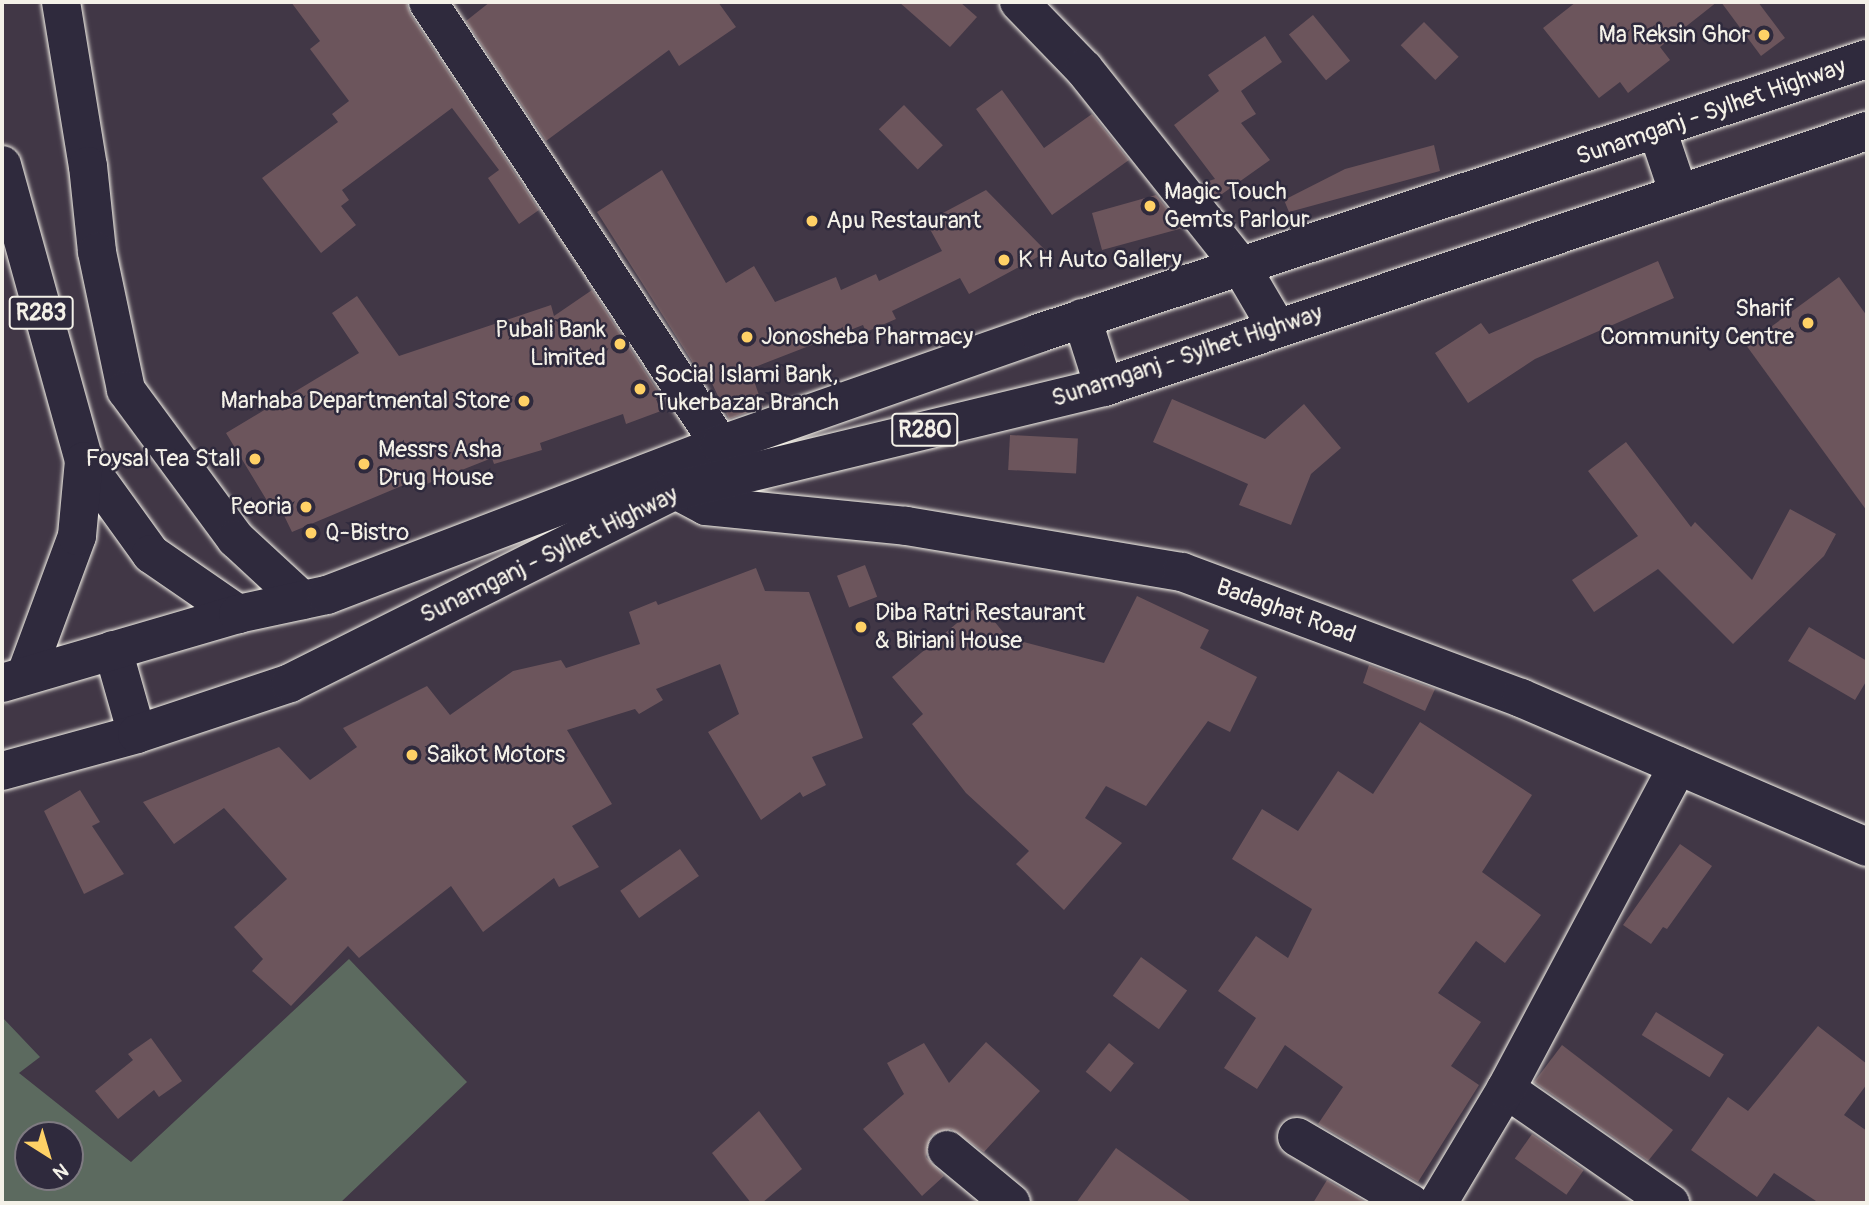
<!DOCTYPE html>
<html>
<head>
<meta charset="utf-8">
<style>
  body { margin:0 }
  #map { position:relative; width:1869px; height:1205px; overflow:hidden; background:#413746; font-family:Pangolin,sans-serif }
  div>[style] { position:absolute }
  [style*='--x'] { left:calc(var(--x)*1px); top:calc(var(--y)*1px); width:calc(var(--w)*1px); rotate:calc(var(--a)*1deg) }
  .green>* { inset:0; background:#5c6a5f }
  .building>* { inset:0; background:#6c555c; transform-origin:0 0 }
  .roads { filter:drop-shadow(0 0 2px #f4f1e8) drop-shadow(0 0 2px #f4f1e8) }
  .minor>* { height:38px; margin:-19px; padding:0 19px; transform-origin:19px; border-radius:19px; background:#2f2a3d }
  .major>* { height:38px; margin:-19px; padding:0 19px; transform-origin:19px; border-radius:19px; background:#2f2a3d }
  .dots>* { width:19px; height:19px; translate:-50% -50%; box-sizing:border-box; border:4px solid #2f2a3d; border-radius:50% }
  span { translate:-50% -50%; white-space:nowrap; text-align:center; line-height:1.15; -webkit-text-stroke:5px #2f2a3d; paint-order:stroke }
  .shield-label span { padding:2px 5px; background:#2f2a3d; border:2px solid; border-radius:5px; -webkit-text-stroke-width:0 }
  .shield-label { font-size:23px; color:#f4f1e8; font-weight:700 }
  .poi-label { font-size:24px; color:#f4f1e8 }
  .right { translate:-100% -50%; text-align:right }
  .left { translate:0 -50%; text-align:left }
  .street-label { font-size:24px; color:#f4f1e8 }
  .frame { position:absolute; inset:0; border:4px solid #f4f1e8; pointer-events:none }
  .north { position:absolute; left:14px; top:1121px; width:70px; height:70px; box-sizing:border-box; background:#2f2a3d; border:2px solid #7e7a81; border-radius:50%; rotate:143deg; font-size:19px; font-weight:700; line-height:28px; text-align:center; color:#f4f1e8 }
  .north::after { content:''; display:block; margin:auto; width:24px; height:32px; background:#ffd166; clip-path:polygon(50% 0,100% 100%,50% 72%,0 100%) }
</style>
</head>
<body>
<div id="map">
  <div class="green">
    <div style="clip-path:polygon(evenodd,349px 959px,467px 1082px,340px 1203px,2px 1203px,2px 1017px,40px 1057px,19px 1073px,131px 1162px,349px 959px,28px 1135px,70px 1135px,70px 1177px,28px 1177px,28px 1135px)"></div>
  </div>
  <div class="building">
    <div style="clip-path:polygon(291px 2px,406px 2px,410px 14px,539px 210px,519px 224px,488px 178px,499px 170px,452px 108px,342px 190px,349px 200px,341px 206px,356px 225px,321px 253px,262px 178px,338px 122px,332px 114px,349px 101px,310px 49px,320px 41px)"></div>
    <div style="clip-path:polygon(490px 2px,718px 2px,736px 27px,679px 66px,669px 50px,546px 141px,466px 21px)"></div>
    <div style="clip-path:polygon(899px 2px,960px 2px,977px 17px,950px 47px)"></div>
    <div style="clip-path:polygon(1576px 2px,1717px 2px,1660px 47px,1670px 60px,1628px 93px,1620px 82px,1599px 98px,1543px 28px)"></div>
    <div style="clip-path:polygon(1721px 2px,1758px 2px,1785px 38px,1761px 56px)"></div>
    <div style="left:1313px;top:15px;width:59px;height:31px;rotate:51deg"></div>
    <div style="left:1424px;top:22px;width:49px;height:33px;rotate:45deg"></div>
    <div style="clip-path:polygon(1265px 36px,1282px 62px,1241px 91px,1256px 114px,1241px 123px,1270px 160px,1215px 199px,1202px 183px,1215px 179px,1174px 125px,1219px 91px,1208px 75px)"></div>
    <div style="clip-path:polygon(1002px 90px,1044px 148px,1092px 114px,1129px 160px,1052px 215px,976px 109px)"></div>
    <div style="left:904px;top:105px;width:56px;height:35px;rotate:46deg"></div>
    <div style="clip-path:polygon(1434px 145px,1440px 171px,1289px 212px,1284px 200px,1345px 169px)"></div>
    <div style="clip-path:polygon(662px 170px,726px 283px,754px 266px,775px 302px,836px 277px,841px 290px,876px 274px,879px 281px,942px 251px,926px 222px,986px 190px,1047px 252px,969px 294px,960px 278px,892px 311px,896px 319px,866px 332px,863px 325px,750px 369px,763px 407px,729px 419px,706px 371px,700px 374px,597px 212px)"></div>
    <div style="clip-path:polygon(1156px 195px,1183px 228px,1102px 250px,1092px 213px)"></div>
    <div style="clip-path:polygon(1658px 261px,1674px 298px,1535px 359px,1468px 403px,1435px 353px,1481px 323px,1489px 334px)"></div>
    <div style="clip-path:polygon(1839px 277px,1867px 316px,1867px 511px,1746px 345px)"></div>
    <div style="clip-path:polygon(592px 290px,661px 396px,656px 399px,661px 411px,626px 424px,623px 414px,540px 443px,542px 450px,494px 464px,492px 458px,414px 489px,411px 482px,292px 532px,276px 499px,269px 504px,226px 433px,359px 353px,332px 313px,357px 296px,399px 356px,551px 305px,554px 316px)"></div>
    <div style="clip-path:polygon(1172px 399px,1265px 439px,1304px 404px,1341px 448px,1311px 474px,1291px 525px,1239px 505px,1248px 484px,1153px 442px)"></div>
    <div style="left:1010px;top:435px;width:68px;height:35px;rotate:3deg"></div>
    <div style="clip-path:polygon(1626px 442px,1691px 527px,1695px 522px,1752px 580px,1790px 509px,1836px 534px,1824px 556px,1733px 644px,1658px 569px,1594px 612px,1572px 580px,1638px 536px,1588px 471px)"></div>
    <div style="left:865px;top:565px;width:34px;height:30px;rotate:69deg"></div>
    <div style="clip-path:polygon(756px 568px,765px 591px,809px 592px,863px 738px,812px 757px,826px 785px,803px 797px,800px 792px,761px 820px,708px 732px,739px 714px,720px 664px,656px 689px,663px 700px,639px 714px,635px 709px,567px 730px,612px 804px,572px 826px,599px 867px,559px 887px,554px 878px,483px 932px,451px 886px,359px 958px,348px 946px,291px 1006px,252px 971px,263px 959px,234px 927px,287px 879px,224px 808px,174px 844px,143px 802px,279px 747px,310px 780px,357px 747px,343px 728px,427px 686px,450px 715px,513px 671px,561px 660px,566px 668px,640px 644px,629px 612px,656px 601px,658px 605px)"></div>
    <div style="clip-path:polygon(1137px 596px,1209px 630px,1200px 648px,1257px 677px,1230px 732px,1208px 721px,1146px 806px,1106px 786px,1085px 818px,1122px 843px,1064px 910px,1016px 864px,1029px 851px,966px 793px,912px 724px,923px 714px,892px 677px,980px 604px,1008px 638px,1104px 663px)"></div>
    <div style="clip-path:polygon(1809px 627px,1867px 661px,1867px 680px,1855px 700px,1788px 661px)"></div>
    <div style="clip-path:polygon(1369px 665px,1435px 689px,1425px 711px,1363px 683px)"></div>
    <div style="clip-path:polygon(1420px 722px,1532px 795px,1482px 872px,1541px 915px,1505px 963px,1476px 941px,1438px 993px,1481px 1022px,1451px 1066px,1479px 1085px,1418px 1182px,1318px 1124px,1343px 1087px,1285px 1045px,1257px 1089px,1224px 1068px,1256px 1018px,1218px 991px,1256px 936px,1288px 958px,1312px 909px,1232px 859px,1262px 809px,1298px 831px,1338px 771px,1373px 794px)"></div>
    <div style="clip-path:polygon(80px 790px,100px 822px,92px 826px,124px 874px,84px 894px,44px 811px)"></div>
    <div style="clip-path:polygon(1680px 844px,1712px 866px,1667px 929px,1663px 927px,1651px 944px,1623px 925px)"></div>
    <div style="left:680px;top:849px;width:33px;height:73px;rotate:55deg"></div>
    <div style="left:1141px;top:957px;width:57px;height:48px;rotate:36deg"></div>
    <div style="left:1656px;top:1012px;width:80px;height:27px;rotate:32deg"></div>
    <div style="clip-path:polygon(1818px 1026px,1867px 1064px,1867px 1084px,1844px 1115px,1867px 1131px,1867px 1203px,1819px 1203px,1774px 1173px,1757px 1197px,1691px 1150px,1728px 1097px,1748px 1111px)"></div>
    <div style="clip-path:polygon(151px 1038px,182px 1081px,159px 1097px,154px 1090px,118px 1119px,95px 1091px,133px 1060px,128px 1054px)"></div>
    <div style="clip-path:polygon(986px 1042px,1040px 1091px,984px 1152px,951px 1129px,931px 1136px,926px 1157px,944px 1176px,922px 1196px,863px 1129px,904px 1094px,887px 1063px,924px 1043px,949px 1083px)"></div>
    <div style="left:1109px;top:1043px;width:32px;height:37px;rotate:39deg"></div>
    <div style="clip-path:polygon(1562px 1045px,1673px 1130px,1648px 1161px,1534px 1082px)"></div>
    <div style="clip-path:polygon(759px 1111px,802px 1169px,762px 1203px,751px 1203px,712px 1153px)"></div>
    <div style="left:1532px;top:1134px;width:63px;height:30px;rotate:35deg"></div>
    <div style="clip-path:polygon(1116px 1148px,1193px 1203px,1076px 1203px)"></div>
    <div style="clip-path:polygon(1327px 1180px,1367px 1203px,1313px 1203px)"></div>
  </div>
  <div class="roads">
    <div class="minor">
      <div style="--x:61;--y:2;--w:166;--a:80.7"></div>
      <div style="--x:88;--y:166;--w:86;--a:84"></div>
      <div style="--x:97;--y:252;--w:141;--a:78.1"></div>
      <div style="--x:126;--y:390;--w:185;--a:53.6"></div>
      <div style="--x:236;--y:539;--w:90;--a:42.7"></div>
      <div style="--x:428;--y:2;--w:531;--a:56.61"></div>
      <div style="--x:1019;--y:2;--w:93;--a:45.9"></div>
      <div style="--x:1084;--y:69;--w:251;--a:51.5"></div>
      <div style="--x:1240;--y:265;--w:73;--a:59.6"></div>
      <div style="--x:1506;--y:1089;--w:200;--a:34.8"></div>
      <div style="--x:1297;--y:1137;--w:131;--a:30.3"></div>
      <div style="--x:947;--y:1150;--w:83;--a:39.6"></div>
      <div style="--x:1438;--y:1203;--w:133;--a:-59.2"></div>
      <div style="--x:1506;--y:1089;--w:366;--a:-62"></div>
    </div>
    <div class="major">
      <div style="--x:1658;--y:132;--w:65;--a:71.3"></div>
      <div style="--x:2;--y:165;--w:307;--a:74.5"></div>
      <div style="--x:84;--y:461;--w:115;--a:54.2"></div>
      <div style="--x:151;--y:554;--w:106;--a:34.6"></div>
      <div style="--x:1082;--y:318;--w:72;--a:72.3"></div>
      <div style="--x:670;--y:487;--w:41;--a:27.8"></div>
      <div style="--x:706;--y:506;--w:201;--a:5.7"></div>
      <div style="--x:906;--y:526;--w:280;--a:9.5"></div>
      <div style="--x:1182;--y:572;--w:362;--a:20.4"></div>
      <div style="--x:1521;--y:698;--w:377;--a:23.3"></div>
      <div style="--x:113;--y:650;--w:87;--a:74.1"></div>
      <div style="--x:26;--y:674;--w:147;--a:-69.7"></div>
      <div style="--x:77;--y:536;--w:75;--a:-84.7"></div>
      <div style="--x:2;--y:683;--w:246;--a:-16.3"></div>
      <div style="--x:238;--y:614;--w:91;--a:-12.1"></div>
      <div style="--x:327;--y:595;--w:421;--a:-20.9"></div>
      <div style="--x:720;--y:445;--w:338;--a:-19.3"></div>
      <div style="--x:1039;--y:333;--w:872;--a:-18.31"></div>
      <div style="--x:2;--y:771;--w:140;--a:-15.3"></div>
      <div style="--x:137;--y:734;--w:161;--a:-18.4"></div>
      <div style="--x:290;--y:683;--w:429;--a:-26.6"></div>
      <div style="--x:674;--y:491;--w:442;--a:-13.6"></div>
      <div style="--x:1104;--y:387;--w:805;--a:-18.55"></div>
    </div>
  </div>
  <div class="dots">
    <div style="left:1764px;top:35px;background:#ffd166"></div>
    <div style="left:1150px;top:206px;background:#ffd166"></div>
    <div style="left:812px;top:221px;background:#ffd166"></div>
    <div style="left:1004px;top:260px;background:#ffd166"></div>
    <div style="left:1808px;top:323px;background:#ffd166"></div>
    <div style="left:747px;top:337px;background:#ffd166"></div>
    <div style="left:620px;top:344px;background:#ffd166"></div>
    <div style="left:640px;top:389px;background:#ffd166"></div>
    <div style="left:524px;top:401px;background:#ffd166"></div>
    <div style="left:255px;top:459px;background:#ffd166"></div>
    <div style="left:364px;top:464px;background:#ffd166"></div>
    <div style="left:306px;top:507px;background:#ffd166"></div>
    <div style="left:311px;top:533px;background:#ffd166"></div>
    <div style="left:861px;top:627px;background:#ffd166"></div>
    <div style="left:412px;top:755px;background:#ffd166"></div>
  </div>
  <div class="shield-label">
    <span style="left:41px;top:313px">R283</span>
    <span style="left:925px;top:430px">R280</span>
  </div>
  <div class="poi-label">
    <span class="right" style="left:1750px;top:35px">Ma Reksin Ghor</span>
    <span class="left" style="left:1164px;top:206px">Magic Touch<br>Gemts Parlour</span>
    <span class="left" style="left:826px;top:221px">Apu Restaurant</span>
    <span class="left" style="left:1018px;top:260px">K H Auto Gallery</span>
    <span class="right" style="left:1794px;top:323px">Sharif<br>Community Centre</span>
    <span class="right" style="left:606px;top:344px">Pubali Bank<br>Limited</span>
    <span class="left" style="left:761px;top:337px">Jonosheba Pharmacy</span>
    <span class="left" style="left:654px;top:389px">Social Islami Bank,<br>Tukerbazar Branch</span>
    <span class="right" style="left:510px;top:401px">Marhaba Departmental Store</span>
    <span class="left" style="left:378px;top:464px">Messrs Asha<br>Drug House</span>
    <span class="right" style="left:241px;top:459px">Foysal Tea Stall</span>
    <span class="right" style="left:292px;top:507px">Peoria</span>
    <span class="left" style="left:325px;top:533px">Q-Bistro</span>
    <span class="left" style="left:875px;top:627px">Diba Ratri Restaurant<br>&amp; Biriani House</span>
    <span class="left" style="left:426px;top:755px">Saikot Motors</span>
  </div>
  <div class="street-label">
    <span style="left:1711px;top:112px;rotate:-19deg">Sunamganj - Sylhet Highway</span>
    <span style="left:1187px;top:356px;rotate:-18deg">Sunamganj - Sylhet Highway</span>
    <span style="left:549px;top:555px;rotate:-26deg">Sunamganj - Sylhet Highway</span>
    <span style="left:1286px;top:611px;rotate:20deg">Badaghat Road</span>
  </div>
  <div class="frame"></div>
  <div class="north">N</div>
</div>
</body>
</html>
